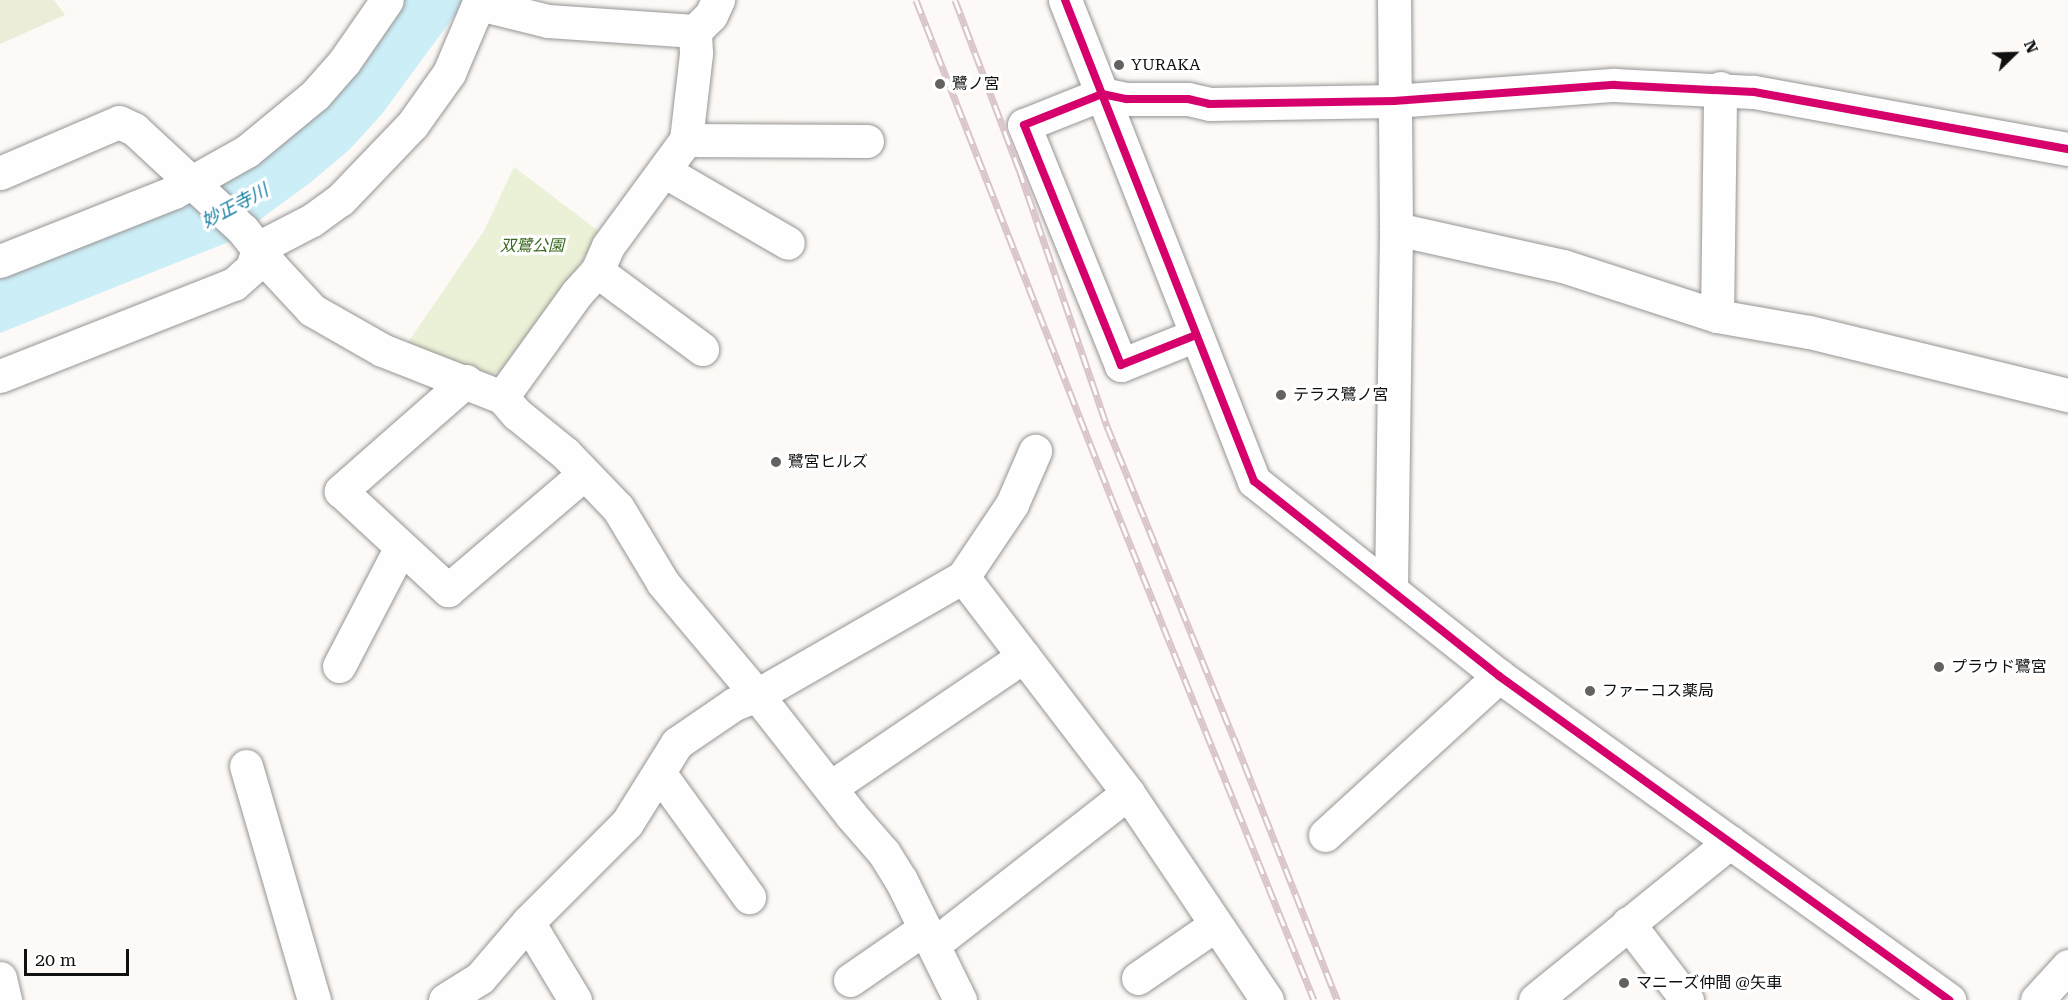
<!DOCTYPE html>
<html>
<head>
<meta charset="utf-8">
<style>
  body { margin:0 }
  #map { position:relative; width:2068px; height:1000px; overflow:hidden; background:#fcf9f6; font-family:"Roboto Serif","Noto Sans JP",serif }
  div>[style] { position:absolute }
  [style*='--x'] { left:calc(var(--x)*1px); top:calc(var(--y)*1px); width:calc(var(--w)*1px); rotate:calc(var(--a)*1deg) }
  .green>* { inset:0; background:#eaf1d6 }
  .cemetery>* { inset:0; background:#ececd9 }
  .water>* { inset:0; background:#cceef7 }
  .roads { filter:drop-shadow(0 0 2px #969594) drop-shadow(0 0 2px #969594) }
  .minor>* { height:33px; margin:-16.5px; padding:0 16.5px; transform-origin:16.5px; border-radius:16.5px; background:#fffefe }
  .rail>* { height:7px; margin-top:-3.5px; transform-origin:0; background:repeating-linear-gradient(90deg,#fff 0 14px,#d9c5c9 0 28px); box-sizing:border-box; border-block:2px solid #d9c5c9 }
  .cycleway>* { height:8px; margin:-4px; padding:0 4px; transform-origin:4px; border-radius:4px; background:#d6006c }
  .dots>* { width:16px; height:16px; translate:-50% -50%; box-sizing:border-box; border:3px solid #fff; border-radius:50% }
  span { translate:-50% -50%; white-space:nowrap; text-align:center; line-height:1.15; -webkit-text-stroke:6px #fff; paint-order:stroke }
  .poi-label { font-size:16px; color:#101010 }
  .left { translate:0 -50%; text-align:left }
  .park-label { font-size:16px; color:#3b6a1e; font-style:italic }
  .water-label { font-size:18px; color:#167fa5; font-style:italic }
  .north { position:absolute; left:1984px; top:24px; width:60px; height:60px; -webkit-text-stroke:4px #fff; paint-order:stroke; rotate:67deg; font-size:16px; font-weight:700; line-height:24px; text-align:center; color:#101010 }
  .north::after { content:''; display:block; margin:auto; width:21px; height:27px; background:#101010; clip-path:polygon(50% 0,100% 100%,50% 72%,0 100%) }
  .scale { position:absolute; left:24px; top:949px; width:105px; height:27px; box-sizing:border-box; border:3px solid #101010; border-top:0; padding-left:8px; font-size:18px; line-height:21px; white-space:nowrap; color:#101010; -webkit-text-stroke:4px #fff; paint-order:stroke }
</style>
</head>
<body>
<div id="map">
  <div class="green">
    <div style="clip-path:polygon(514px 167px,601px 233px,510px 366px,491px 375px,407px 344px,484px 231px)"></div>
  </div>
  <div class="cemetery">
    <div style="clip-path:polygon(0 0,54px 0,65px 15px,0 44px)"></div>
  </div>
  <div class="water">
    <div style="clip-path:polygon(400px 0,463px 0,457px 12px,382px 114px,349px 150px,311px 182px,231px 241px,0 333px,0 270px,189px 200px)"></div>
  </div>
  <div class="roads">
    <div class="minor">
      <div style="--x:1065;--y:0;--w:517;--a:68.55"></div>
      <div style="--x:1254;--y:481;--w:313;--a:38.5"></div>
      <div style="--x:1499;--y:676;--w:555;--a:35.75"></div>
      <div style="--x:479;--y:4;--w:71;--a:13.8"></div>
      <div style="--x:548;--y:21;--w:147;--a:3.9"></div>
      <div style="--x:686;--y:140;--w:181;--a:0.3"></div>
      <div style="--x:664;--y:171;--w:143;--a:30.1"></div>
      <div style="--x:0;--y:173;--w:129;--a:-23.2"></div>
      <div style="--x:119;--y:122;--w:17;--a:25"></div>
      <div style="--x:134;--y:129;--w:149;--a:42.8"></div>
      <div style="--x:243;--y:230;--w:48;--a:51.7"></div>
      <div style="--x:273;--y:268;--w:57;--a:47.1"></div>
      <div style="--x:312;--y:310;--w:81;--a:29.7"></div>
      <div style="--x:382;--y:350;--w:129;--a:21.4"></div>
      <div style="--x:502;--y:397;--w:23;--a:49"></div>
      <div style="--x:517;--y:414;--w:62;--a:39.1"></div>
      <div style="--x:565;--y:453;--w:76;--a:46.1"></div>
      <div style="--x:618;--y:508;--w:87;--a:59"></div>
      <div style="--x:663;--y:583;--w:146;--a:50"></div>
      <div style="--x:757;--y:695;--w:152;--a:51.9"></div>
      <div style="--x:851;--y:815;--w:50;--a:49"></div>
      <div style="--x:884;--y:853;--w:32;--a:58"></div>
      <div style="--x:901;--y:880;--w:134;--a:63.8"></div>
      <div style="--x:1396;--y:229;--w:171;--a:12.5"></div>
      <div style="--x:1563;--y:266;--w:162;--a:18"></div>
      <div style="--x:1717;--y:316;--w:93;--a:9.9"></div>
      <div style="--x:1809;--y:332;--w:267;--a:13.7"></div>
      <div style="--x:0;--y:261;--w:187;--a:-21.6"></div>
      <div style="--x:174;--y:192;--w:84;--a:-29.3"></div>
      <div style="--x:247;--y:151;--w:88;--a:-39.5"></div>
      <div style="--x:315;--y:95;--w:44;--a:-48.7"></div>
      <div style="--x:344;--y:62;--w:75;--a:-55.3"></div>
      <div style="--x:597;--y:271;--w:131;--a:36.6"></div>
      <div style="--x:1717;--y:316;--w:228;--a:-89.2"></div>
      <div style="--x:1196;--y:335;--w:81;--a:158.2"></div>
      <div style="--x:1121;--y:365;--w:259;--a:-112"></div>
      <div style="--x:1024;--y:125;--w:84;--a:-21.7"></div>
      <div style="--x:1102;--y:94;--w:25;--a:12"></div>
      <div style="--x:1126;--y:99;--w:62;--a:0"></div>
      <div style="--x:1188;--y:99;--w:22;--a:13"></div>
      <div style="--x:1209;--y:104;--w:185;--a:-0.9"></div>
      <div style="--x:1394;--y:101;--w:221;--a:-4.2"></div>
      <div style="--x:1614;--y:85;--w:140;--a:2.9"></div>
      <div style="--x:1754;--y:92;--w:319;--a:10.3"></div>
      <div style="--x:0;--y:376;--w:251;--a:-21.5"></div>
      <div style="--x:234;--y:284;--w:24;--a:-42"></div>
      <div style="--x:252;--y:268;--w:21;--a:-73"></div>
      <div style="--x:258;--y:248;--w:61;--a:-27.4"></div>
      <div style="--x:312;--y:220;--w:34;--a:-36"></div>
      <div style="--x:340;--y:200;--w:104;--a:-46.2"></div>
      <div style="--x:412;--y:125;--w:64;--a:-54.6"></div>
      <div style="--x:449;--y:73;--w:79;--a:-67"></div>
      <div style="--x:466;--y:381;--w:167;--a:138.7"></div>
      <div style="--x:341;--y:491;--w:146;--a:42.8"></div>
      <div style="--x:448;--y:590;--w:179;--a:-40.5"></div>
      <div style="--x:502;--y:397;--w:128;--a:-54.2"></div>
      <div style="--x:577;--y:293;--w:30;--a:-48"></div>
      <div style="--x:597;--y:271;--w:27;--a:-66"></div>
      <div style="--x:608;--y:246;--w:132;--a:-53.7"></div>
      <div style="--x:686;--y:140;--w:88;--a:-83.4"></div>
      <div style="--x:696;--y:53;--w:22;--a:-93"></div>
      <div style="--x:695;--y:31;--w:23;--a:-45"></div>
      <div style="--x:711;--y:15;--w:17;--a:-65"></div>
      <div style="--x:963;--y:577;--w:272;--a:52.6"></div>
      <div style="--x:1128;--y:793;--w:249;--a:56.1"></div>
      <div style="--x:1391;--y:589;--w:360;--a:-89.2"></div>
      <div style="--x:1396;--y:229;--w:229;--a:-90.5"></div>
      <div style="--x:339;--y:666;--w:134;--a:-62.5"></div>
      <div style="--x:246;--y:766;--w:244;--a:73.8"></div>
      <div style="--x:660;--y:774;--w:152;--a:54.1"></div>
      <div style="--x:831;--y:787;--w:233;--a:-34.2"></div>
      <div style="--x:1325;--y:835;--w:236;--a:-42.4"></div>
      <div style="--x:528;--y:922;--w:91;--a:58.9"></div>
      <div style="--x:1628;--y:923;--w:97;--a:52.5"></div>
      <div style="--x:934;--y:944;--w:246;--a:-37.9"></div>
      <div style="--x:0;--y:978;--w:23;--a:77"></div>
      <div style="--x:1138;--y:978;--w:93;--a:-34.5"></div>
      <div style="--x:850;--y:980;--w:91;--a:-34.7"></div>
      <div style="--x:445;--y:1000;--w:41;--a:-32.2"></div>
      <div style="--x:480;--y:978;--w:74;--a:-49.4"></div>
      <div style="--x:528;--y:922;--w:140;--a:-45"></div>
      <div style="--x:627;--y:823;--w:94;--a:-58"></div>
      <div style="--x:677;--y:743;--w:69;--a:-34.4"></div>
      <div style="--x:734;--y:704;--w:25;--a:-21"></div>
      <div style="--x:757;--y:695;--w:237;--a:-29.8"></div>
      <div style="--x:963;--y:577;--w:88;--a:-56.1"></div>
      <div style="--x:1012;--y:504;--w:58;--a:-66.5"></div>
      <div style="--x:1535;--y:1000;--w:251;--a:-39"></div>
      <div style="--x:2037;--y:1000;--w:46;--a:-47.6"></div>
    </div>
  </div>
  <div class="rail">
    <div style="--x:916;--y:0;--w:534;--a:68.58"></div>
    <div style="--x:1111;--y:497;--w:542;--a:68.02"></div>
    <div style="--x:955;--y:0;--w:181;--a:69.3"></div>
    <div style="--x:1019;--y:169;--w:272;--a:71.1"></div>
    <div style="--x:1107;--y:426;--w:337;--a:67.9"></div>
    <div style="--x:1234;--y:738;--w:282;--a:68.5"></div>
  </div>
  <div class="cycleway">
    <div style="--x:1065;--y:0;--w:517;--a:68.55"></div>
    <div style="--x:1254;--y:481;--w:313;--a:38.5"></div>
    <div style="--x:1499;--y:676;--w:555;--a:35.75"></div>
    <div style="--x:1196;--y:335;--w:81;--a:158.2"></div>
    <div style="--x:1121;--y:365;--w:259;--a:-112"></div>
    <div style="--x:1024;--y:125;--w:84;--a:-21.7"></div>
    <div style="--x:1102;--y:94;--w:25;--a:12"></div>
    <div style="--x:1126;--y:99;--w:62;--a:0"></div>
    <div style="--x:1188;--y:99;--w:22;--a:13"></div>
    <div style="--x:1209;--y:104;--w:185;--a:-0.9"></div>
    <div style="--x:1394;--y:101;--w:221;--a:-4.2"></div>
    <div style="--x:1614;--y:85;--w:140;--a:2.9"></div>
    <div style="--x:1754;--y:92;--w:319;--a:10.3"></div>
  </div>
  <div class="dots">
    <div style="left:1119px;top:65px;background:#636260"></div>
    <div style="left:940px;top:84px;background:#636260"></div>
    <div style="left:1281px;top:395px;background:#636260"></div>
    <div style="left:776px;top:462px;background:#636260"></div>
    <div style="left:1939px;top:667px;background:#636260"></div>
    <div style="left:1590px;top:691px;background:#636260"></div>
    <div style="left:1624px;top:983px;background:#636260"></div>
  </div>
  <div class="poi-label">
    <span class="left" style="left:1131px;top:65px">YURAKA</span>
    <span class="left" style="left:952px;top:84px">鷺ノ宮</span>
    <span class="left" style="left:1293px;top:395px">テラス鷺ノ宮</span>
    <span class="left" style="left:788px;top:462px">鷺宮ヒルズ</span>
    <span class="left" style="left:1951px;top:667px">プラウド鷺宮</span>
    <span class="left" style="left:1602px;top:691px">ファーコス薬局</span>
    <span class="left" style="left:1636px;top:983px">マニーズ仲間 @矢車</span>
  </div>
  <div class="park-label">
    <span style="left:532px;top:246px">双鷺公園</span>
  </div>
  <div class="water-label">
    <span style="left:235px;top:206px;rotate:-28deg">妙正寺川</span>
  </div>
  <div class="north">N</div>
  <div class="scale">20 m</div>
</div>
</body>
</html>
